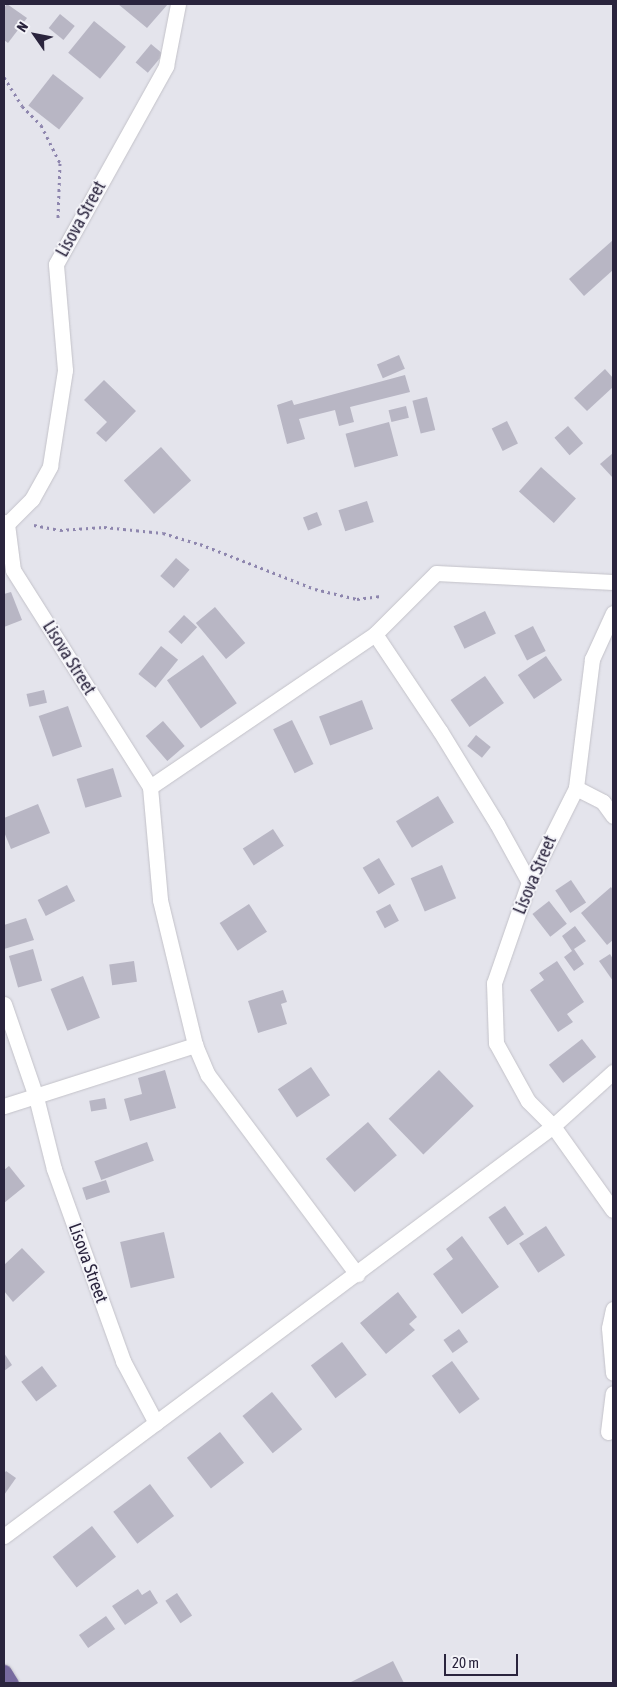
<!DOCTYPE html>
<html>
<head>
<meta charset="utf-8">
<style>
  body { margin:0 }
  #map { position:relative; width:617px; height:1687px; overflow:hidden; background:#e4e4ec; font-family:"Asap Condensed",sans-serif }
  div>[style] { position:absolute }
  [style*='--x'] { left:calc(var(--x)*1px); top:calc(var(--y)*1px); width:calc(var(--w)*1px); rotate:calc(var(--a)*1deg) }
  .building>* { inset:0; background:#b8b6c4; transform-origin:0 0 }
  .path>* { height:3px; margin-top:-1.5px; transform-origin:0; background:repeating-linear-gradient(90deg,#8e86ae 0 2.5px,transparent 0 6.5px) }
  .roads { filter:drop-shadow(0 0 1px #c3c2c9) drop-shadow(0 0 1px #c3c2c9) }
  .minor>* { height:15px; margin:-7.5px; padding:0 7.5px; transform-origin:7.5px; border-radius:7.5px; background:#fff }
  .major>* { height:15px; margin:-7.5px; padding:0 7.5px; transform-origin:7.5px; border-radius:7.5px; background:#786b9f }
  span { translate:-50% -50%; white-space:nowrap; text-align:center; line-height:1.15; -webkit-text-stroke:4px #f4f4f9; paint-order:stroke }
  .street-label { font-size:18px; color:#2a243d }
  .frame { position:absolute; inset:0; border:5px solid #2a243d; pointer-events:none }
  .north { position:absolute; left:10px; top:10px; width:50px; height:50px; -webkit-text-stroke:4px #f4f4f9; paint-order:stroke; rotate:303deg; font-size:14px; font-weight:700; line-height:20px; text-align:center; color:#2a243d }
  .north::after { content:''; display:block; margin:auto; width:18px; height:22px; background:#2a243d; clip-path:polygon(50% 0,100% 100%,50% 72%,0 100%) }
  .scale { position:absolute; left:444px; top:1654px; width:74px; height:22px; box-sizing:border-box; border:2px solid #2a243d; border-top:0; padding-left:6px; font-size:15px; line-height:18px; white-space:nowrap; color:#2a243d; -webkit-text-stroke:4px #f4f4f9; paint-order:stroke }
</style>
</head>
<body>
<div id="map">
  <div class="building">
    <div style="clip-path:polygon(7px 4px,27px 18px,8px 43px,4px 40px,4px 8px)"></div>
    <div style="clip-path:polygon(118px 4px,168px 4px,147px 28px)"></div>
    <div style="left:60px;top:14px;width:19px;height:18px;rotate:39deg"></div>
    <div style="left:94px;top:21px;width:41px;height:41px;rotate:39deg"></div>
    <div style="left:151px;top:44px;width:16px;height:24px;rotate:40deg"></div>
    <div style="left:53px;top:74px;width:39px;height:40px;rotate:38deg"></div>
    <div style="clip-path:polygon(613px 240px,613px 270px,584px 296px,569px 279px)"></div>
    <div style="left:399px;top:355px;width:15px;height:24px;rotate:67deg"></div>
    <div style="clip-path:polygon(605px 369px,613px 378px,613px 387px,587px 411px,574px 398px)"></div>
    <div style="clip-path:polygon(405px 375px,410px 392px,350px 407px,354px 422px,339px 426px,335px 410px,299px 419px,305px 439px,287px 444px,277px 405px,292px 400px,294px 405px)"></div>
    <div style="clip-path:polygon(104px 380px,136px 411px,106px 442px,96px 433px,107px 422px,84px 400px)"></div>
    <div style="left:427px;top:397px;width:34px;height:15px;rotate:76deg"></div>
    <div style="left:406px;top:406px;width:12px;height:18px;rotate:76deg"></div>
    <div style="left:507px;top:421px;width:25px;height:17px;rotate:64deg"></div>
    <div style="left:389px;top:422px;width:35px;height:45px;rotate:75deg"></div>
    <div style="left:568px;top:426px;width:23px;height:18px;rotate:49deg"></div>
    <div style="left:161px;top:447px;width:45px;height:50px;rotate:48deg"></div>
    <div style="clip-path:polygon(613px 453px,613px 478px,600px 464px)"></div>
    <div style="left:541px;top:467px;width:47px;height:33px;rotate:42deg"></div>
    <div style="left:367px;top:501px;width:22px;height:30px;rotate:72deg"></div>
    <div style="left:317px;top:512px;width:14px;height:15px;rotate:69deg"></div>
    <div style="left:176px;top:558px;width:18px;height:24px;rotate:41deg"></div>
    <div style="clip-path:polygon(11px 592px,22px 620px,4px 627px,4px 594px)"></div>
    <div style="left:215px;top:607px;width:47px;height:25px;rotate:50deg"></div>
    <div style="left:485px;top:611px;width:25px;height:35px;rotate:64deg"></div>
    <div style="left:184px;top:615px;width:18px;height:23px;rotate:43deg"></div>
    <div style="left:533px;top:626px;width:28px;height:21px;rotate:63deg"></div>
    <div style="left:161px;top:646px;width:22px;height:36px;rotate:39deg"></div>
    <div style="left:203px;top:655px;width:59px;height:44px;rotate:55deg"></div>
    <div style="left:546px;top:656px;width:29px;height:34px;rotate:56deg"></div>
    <div style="left:485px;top:676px;width:33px;height:42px;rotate:55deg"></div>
    <div style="left:44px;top:690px;width:13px;height:18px;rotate:77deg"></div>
    <div style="left:362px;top:700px;width:31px;height:46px;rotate:69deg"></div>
    <div style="left:68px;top:706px;width:43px;height:31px;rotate:71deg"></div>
    <div style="left:292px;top:720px;width:49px;height:21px;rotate:64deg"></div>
    <div style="left:163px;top:721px;width:33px;height:23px;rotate:49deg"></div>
    <div style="left:476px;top:735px;width:19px;height:14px;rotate:39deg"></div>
    <div style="left:113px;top:768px;width:30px;height:38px;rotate:73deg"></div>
    <div style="left:438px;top:796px;width:31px;height:49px;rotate:59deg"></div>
    <div style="clip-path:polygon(38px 804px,50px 833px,11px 849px,4px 832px,4px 818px)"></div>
    <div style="left:273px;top:829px;width:20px;height:36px;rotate:57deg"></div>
    <div style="left:379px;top:858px;width:31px;height:19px;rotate:59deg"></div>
    <div style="left:442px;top:865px;width:36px;height:34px;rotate:67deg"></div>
    <div style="left:571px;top:880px;width:27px;height:19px;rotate:56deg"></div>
    <div style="left:67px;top:885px;width:18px;height:33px;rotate:63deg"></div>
    <div style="clip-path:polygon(611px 887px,613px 890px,613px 940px,607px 945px,581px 913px)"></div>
    <div style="left:549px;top:901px;width:29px;height:21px;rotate:52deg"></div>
    <div style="left:249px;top:904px;width:33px;height:35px;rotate:57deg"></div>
    <div style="left:390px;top:904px;width:19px;height:16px;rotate:62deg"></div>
    <div style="clip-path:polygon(26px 918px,34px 940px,4px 949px,4px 925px)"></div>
    <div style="clip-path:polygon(575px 926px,586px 941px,574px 949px,584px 964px,574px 971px,564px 957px,572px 951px,562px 936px)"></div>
    <div style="left:33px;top:949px;width:33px;height:25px;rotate:74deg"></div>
    <div style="clip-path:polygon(610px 954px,613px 959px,613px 981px,599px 961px)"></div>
    <div style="left:134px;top:961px;width:21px;height:25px;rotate:82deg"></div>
    <div style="clip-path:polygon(557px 961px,584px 1002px,567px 1014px,573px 1022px,558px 1032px,530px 990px,544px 980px,539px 973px)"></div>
    <div style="left:83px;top:976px;width:45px;height:35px;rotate:68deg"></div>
    <div style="clip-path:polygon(283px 990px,287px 1002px,281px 1004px,287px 1024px,258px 1033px,248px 1001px)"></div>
    <div style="left:582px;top:1039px;width:23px;height:42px;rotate:52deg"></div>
    <div style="left:311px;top:1067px;width:34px;height:40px;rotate:56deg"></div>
    <div style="clip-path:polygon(165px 1070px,176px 1108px,130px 1121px,124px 1099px,142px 1094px,138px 1078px)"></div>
    <div style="left:439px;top:1070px;width:50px;height:70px;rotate:46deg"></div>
    <div style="left:105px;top:1098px;width:11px;height:16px;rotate:80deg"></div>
    <div style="left:368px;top:1122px;width:44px;height:56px;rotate:49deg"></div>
    <div style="left:147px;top:1142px;width:20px;height:56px;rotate:70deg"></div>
    <div style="clip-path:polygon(9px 1166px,25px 1186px,4px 1203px,4px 1170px)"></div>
    <div style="left:106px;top:1180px;width:13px;height:25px;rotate:72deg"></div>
    <div style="left:505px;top:1206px;width:34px;height:20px;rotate:56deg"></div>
    <div style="left:546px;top:1226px;width:35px;height:32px;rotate:57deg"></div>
    <div style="left:164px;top:1232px;width:47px;height:45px;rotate:77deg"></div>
    <div style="clip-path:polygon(462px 1236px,499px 1287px,462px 1314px,433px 1274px,453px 1259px,446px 1249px)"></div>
    <div style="clip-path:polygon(22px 1248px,45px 1272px,13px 1302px,4px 1291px,4px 1265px)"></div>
    <div style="clip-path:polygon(398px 1292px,417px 1317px,409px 1324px,415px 1330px,386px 1354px,360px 1323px)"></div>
    <div style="left:459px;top:1329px;width:16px;height:19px;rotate:55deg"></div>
    <div style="left:342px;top:1342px;width:41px;height:39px;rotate:53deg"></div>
    <div style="clip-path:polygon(4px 1353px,12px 1365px,4px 1371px)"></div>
    <div style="left:452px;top:1361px;width:47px;height:25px;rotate:54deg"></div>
    <div style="left:42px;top:1366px;width:25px;height:26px;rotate:53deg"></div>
    <div style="left:272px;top:1392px;width:48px;height:38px;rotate:51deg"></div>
    <div style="left:220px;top:1432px;width:39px;height:42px;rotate:52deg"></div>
    <div style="clip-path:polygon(6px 1471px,16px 1478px,4px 1495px,4px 1474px)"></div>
    <div style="left:150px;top:1484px;width:40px;height:46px;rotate:53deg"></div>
    <div style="left:92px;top:1526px;width:39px;height:50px;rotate:52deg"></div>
    <div style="clip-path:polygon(138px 1589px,142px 1595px,150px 1590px,158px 1603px,125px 1625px,112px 1606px)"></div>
    <div style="left:177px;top:1593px;width:27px;height:14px;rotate:56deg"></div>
    <div style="left:106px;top:1616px;width:16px;height:33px;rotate:55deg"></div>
    <div style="clip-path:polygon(393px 1661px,404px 1683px,349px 1683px)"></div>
  </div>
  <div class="path">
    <div style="--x:4;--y:77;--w:34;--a:58"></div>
    <div style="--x:22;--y:106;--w:27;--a:45"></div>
    <div style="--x:41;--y:125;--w:42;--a:63.4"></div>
    <div style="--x:60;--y:163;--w:55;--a:92.1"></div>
    <div style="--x:34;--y:525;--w:26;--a:11"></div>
    <div style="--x:60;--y:530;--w:44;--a:-3.9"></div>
    <div style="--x:104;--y:527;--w:59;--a:5.8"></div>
    <div style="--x:163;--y:533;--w:39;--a:17"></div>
    <div style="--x:200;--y:544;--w:123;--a:21.4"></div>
    <div style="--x:315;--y:589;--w:43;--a:13.4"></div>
    <div style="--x:357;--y:599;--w:26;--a:-7"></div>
  </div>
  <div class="roads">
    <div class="minor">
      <div style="--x:4;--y:522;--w:4;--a:34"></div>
      <div style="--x:7;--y:524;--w:46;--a:82.6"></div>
      <div style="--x:13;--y:570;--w:257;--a:57.7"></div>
      <div style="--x:150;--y:787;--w:113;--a:84.9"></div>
      <div style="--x:160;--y:900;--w:149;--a:76.4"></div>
      <div style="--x:195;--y:1045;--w:33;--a:67"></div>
      <div style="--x:208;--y:1075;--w:249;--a:53.2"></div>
      <div style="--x:7;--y:524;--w:35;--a:-45"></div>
      <div style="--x:32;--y:499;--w:38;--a:-61"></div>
      <div style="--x:50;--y:466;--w:97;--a:-81.1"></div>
      <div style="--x:65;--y:370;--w:106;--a:-94.9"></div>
      <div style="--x:56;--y:264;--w:227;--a:-60.9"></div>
      <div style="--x:166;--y:66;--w:63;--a:-79"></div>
      <div style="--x:613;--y:613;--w:51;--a:114.5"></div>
      <div style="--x:592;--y:659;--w:130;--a:97.1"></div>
      <div style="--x:576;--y:788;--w:105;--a:116.6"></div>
      <div style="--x:529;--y:882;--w:107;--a:109.1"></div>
      <div style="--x:494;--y:983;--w:60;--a:88.1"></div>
      <div style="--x:496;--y:1043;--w:66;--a:61.1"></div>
      <div style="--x:528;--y:1101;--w:35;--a:45"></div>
      <div style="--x:553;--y:1126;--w:103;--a:54.5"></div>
      <div style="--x:375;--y:634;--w:117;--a:56.2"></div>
      <div style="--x:440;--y:731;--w:109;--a:58.5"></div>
      <div style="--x:497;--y:824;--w:66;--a:61.1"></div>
      <div style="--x:150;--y:787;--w:272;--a:-34.2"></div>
      <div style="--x:375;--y:634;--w:86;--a:-45"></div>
      <div style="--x:436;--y:573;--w:177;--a:2.9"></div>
      <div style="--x:576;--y:788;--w:30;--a:27"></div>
      <div style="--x:603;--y:802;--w:17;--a:54"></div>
      <div style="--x:4;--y:1004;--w:98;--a:71"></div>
      <div style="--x:36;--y:1097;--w:74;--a:76"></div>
      <div style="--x:54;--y:1169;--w:204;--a:70.2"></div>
      <div style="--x:123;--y:1361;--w:70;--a:62"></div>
      <div style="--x:4;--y:1106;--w:201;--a:-17.7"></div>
      <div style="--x:613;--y:1309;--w:19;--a:102"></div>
      <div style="--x:609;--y:1328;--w:45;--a:84.9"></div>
      <div style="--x:608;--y:1432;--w:39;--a:-83"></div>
      <div style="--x:4;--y:1536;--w:685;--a:-36.75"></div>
      <div style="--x:553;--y:1126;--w:81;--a:-42"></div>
    </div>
    <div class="major">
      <div style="--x:4;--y:1672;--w:13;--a:58"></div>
    </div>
  </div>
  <div class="street-label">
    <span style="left:81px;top:219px;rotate:-61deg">Lisova Street</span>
    <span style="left:69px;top:658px;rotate:58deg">Lisova Street</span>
    <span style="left:535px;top:875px;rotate:-67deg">Lisova Street</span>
    <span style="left:88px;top:1263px;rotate:70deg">Lisova Street</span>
  </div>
  <div class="frame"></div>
  <div class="north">N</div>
  <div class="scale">20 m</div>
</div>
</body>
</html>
